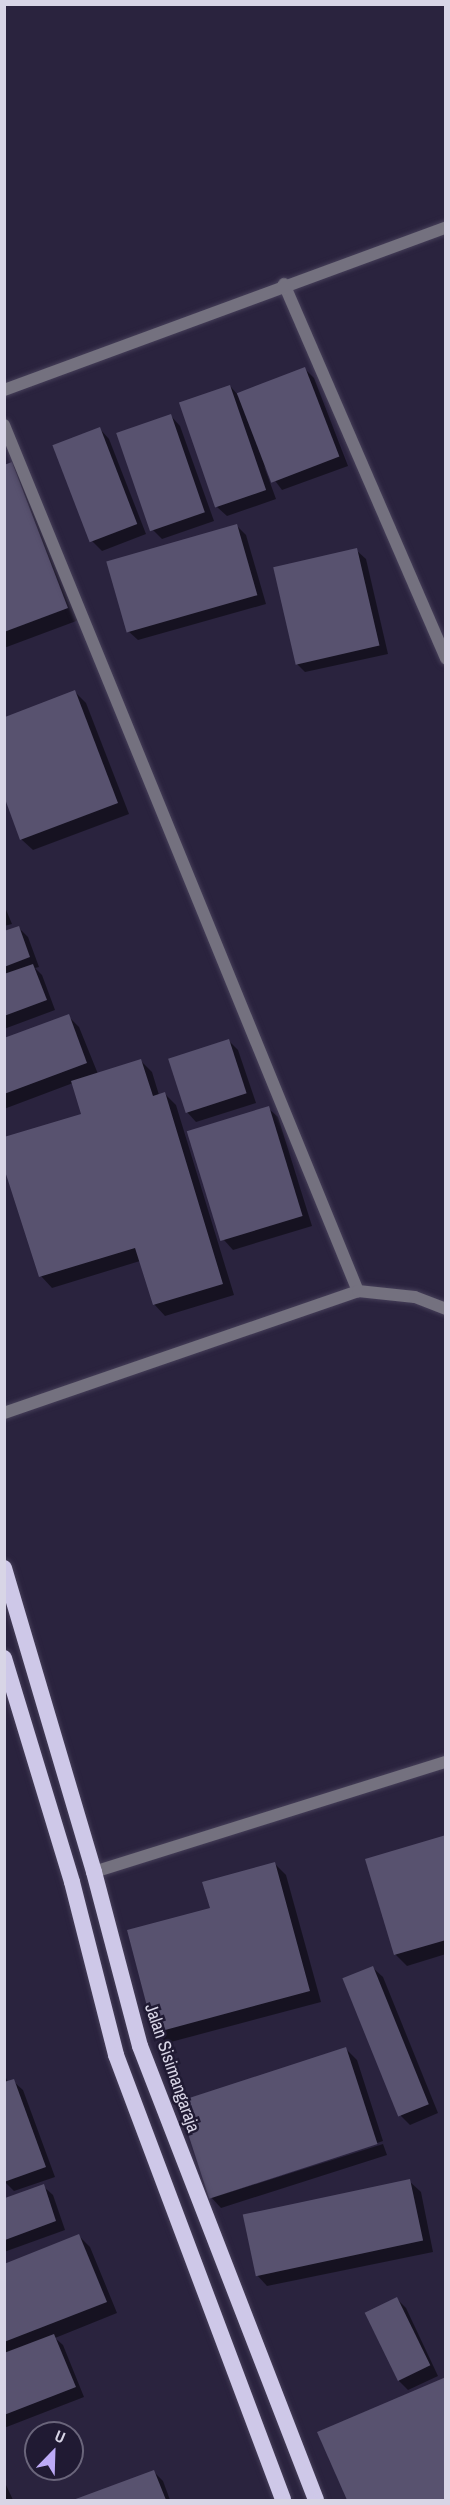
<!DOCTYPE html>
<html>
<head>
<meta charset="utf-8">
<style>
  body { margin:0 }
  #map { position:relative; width:450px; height:2505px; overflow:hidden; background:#2a233e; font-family:"Archivo Narrow",sans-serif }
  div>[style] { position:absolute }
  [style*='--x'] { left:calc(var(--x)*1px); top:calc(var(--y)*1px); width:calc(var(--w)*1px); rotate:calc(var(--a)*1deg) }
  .shadow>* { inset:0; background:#0007 }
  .building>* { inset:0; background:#58526f; transform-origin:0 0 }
  .roads { filter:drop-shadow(0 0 2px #463f59) drop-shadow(0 0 2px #463f59) }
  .minor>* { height:12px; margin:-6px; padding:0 6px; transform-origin:6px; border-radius:6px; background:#74717f }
  .tertiary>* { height:12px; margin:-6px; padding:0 6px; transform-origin:6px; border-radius:6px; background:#74717f }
  .trunk>* { height:16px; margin:-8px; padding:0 8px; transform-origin:8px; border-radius:8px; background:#cec8e8 }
  span { translate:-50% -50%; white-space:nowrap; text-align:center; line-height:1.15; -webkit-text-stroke:5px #201a33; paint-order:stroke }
  .street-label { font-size:18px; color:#d8d5e6 }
  .frame { position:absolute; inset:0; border:6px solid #d8d5e6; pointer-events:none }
  .north { position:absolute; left:24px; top:2421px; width:60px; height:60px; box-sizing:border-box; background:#201a33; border:2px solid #6a657b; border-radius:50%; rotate:23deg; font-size:16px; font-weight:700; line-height:24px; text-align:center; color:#d8d5e6 }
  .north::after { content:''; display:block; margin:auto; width:21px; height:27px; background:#bcaaf6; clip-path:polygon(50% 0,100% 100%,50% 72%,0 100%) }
</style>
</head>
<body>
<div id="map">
  <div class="shadow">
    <div style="clip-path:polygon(305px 369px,314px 378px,348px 466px,282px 490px,264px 466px,276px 499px,227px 516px,217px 507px,230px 386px,238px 395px)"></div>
    <div style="clip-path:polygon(171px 416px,180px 426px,214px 521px,162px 539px,153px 530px,119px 435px)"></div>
    <div style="clip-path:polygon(100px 429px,109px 439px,146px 534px,102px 551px,92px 541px)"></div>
    <div style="clip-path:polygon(12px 464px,24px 476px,79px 620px,4px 648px,4px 466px)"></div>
    <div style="clip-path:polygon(236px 525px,246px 535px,266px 604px,138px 640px,128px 631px)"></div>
    <div style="clip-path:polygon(356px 550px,366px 559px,388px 654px,305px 672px,296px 663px)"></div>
    <div style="clip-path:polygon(75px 692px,86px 703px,129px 814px,33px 850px,21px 839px,4px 795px,4px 718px)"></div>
    <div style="clip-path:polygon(4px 905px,12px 924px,4px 926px)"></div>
    <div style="clip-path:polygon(19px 928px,28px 937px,39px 967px,35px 968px,42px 975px,55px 1010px,4px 1029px,4px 933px)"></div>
    <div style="clip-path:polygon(68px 1016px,79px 1027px,98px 1074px,141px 1061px,152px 1072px,159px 1095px,165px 1094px,176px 1105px,234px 1295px,165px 1316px,154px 1304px,140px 1261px,52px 1288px,41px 1276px,4px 1164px,83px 1115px,73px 1083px,4px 1109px,4px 1040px)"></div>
    <div style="clip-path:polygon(229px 1041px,238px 1050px,256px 1103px,196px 1122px,187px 1112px)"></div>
    <div style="clip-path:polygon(268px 1108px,278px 1117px,312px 1226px,233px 1250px,224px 1240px)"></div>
    <div style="clip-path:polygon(446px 1837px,446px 1954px,407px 1966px,395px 1954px)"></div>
    <div style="clip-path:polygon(275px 1864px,286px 1875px,321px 2002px,167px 2043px,155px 2032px,212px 1909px)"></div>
    <div style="clip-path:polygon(373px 1968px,383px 1977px,438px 2113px,410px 2125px,401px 2116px)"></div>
    <div style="clip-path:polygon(346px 2049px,357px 2060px,383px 2141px,215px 2197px,383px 2144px,387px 2155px,221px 2208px,210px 2196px)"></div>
    <div style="clip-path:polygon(4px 2073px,8px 2083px,13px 2081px,23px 2090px,55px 2177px,14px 2191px,5px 2182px)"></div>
    <div style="clip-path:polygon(409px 2181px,421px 2192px,433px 2252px,267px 2286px,256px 2274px)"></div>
    <div style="clip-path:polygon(43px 2186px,53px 2195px,65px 2230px,4px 2252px,4px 2200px)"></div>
    <div style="clip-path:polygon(79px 2236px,90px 2247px,117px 2313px,55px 2338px,63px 2345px,84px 2397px,4px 2428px,4px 2266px)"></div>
    <div style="clip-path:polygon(396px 2298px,406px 2308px,438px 2376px,408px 2390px,399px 2381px)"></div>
    <div style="clip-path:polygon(446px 2379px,446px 2500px,348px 2500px,319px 2433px)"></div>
    <div style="clip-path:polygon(154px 2472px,163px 2481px,170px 2500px,77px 2500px)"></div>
    <div style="clip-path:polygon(4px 2483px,6px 2485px,13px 2500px,4px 2500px)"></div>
  </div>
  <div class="building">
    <div style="left:305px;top:367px;width:96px;height:73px;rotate:69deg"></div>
    <div style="left:230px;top:385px;width:111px;height:54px;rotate:71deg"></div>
    <div style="left:171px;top:414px;width:104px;height:58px;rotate:71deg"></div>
    <div style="left:100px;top:427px;width:104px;height:51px;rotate:69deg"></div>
    <div style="clip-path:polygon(12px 462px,68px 608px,4px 632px,4px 465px)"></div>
    <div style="left:237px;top:524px;width:74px;height:136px;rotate:74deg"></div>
    <div style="left:357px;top:548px;width:100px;height:86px;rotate:77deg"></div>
    <div style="clip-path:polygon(75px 690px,118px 803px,20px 840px,5px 799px,5px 717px)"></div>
    <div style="clip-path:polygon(19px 926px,30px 957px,4px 967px,4px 931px)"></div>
    <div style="clip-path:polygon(33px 964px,47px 1000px,4px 1016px,4px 974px)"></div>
    <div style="clip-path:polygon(69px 1014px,87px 1063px,4px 1094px,4px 1038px)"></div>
    <div style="left:229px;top:1039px;width:57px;height:64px;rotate:72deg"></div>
    <div style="clip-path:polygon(141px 1059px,153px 1096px,165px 1092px,223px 1284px,153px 1305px,135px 1248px,39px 1277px,4px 1168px,4px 1137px,81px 1114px,71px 1081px)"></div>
    <div style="left:269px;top:1106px;width:115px;height:86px;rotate:73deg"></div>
    <div style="clip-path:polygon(446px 1835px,446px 1940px,394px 1955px,365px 1859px)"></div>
    <div style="clip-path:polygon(275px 1862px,310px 1991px,154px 2033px,127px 1930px,210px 1908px,202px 1882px)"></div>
    <div style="left:373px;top:1966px;width:149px;height:33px;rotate:68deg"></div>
    <div style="left:346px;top:2047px;width:102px;height:177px;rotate:72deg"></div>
    <div style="clip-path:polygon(14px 2079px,46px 2167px,4px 2182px,4px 2082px)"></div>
    <div style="left:410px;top:2179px;width:63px;height:171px;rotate:78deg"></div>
    <div style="clip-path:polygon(44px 2184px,56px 2221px,5px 2240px,5px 2198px)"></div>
    <div style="clip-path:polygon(79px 2234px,107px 2302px,4px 2342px,4px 2264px)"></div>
    <div style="left:397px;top:2297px;width:76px;height:36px;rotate:64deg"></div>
    <div style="clip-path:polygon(54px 2334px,76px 2387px,4px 2415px,4px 2353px)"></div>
    <div style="clip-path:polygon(446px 2377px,446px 2500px,347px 2500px,317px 2432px)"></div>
    <div style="clip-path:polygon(154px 2470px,166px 2500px,73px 2500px)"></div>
  </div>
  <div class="roads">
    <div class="minor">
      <div style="--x:284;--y:284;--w:408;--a:66.6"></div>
      <div style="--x:4;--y:425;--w:936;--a:67.77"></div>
      <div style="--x:4;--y:1413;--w:374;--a:-19"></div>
      <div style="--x:358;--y:1291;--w:57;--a:6"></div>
      <div style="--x:415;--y:1297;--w:33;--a:21"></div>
      <div style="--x:94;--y:1872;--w:369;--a:-17.4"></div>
    </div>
    <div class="tertiary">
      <div style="--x:4;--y:390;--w:471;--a:-20.2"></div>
    </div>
    <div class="trunk">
      <div style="--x:4;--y:1568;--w:317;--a:73.5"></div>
      <div style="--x:94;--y:1872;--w:180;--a:75.2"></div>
      <div style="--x:140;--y:2046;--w:487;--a:68.8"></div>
      <div style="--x:4;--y:1658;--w:234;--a:73.1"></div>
      <div style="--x:72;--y:1882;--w:179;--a:75.7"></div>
      <div style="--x:116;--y:2055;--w:475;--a:69.4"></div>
    </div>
  </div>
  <div class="street-label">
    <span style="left:172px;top:2068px;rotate:71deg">Jalan Sisimangaraja</span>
  </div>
  <div class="frame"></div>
  <div class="north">U</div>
</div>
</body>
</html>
